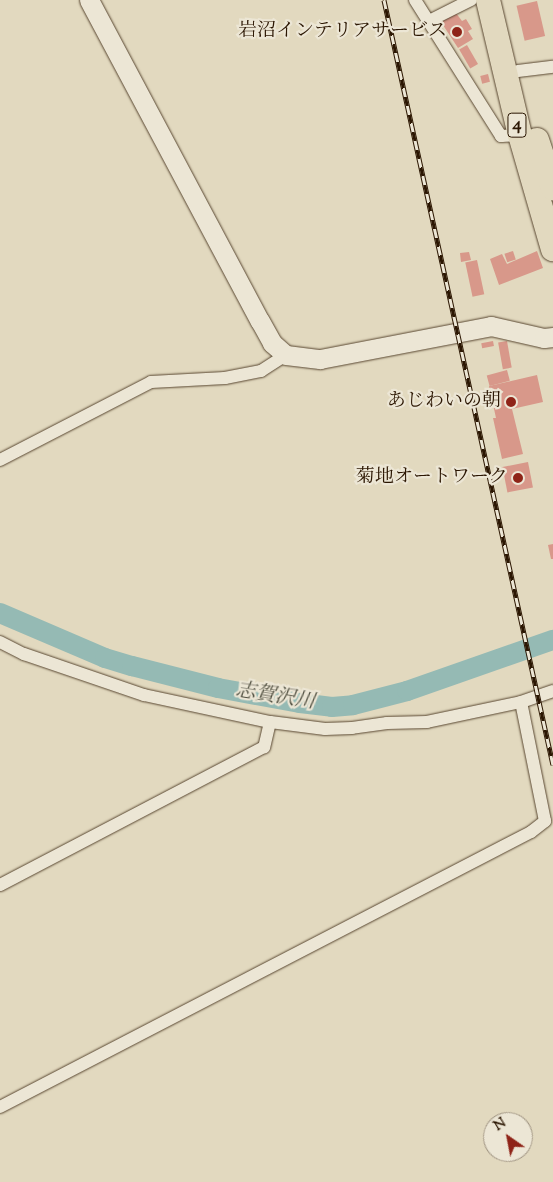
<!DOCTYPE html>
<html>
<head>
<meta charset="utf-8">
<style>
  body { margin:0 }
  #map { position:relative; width:553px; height:1182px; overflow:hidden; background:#e2d9bf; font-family:"Sorts Mill Goudy","Noto Serif JP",serif }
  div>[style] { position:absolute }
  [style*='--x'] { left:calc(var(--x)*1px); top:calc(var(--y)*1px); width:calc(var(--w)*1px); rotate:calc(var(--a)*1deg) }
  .river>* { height:20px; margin:-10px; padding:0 10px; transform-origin:10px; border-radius:10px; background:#95bab4 }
  .building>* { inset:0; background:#d8988a; transform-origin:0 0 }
  .roads { filter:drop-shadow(0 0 1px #594731) drop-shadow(0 0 1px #594731) }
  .street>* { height:12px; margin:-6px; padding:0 6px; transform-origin:6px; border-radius:6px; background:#ece6d5 }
  .secondary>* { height:19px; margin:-9.5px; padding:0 9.5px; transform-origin:9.5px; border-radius:9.5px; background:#ece6d5 }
  .highway>* { height:24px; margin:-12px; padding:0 12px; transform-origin:12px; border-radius:12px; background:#e2d9bf }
  .rail>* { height:5px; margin-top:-2.5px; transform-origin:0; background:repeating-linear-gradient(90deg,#ece6d5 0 9px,#2b1602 0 18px); box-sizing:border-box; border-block:1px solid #2b1602 }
  .dots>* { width:14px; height:14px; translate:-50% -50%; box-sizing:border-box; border:2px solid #ece6d5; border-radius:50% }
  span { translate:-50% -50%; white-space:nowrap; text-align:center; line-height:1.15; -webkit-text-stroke:4.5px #ece6d5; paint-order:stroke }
  .shield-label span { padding:1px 4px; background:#ece6d5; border:1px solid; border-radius:4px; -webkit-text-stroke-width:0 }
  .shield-label { font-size:18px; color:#2b1602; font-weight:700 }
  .poi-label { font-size:19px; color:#2b1602 }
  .right { translate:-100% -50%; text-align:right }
  .water-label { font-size:20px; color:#504f40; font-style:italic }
  .north { position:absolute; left:483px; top:1112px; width:50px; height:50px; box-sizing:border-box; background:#ece6d5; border:1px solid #9f9381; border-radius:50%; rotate:327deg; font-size:14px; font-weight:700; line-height:20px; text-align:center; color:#2b1602 }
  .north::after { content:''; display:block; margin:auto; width:18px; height:22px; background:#8f2418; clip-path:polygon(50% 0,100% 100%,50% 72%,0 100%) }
</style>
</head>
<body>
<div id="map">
  <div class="river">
    <div style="--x:0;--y:613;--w:114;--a:23.2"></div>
    <div style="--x:105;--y:658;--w:28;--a:17"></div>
    <div style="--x:132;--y:666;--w:89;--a:14.3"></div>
    <div style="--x:218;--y:688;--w:83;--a:10.4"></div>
    <div style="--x:300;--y:703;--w:32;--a:7"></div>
    <div style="--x:332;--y:707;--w:21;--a:-5"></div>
    <div style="--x:353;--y:705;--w:56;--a:-14.5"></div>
    <div style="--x:407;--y:691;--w:155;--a:-19.3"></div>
  </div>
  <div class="building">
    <div style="left:537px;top:1px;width:36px;height:21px;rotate:77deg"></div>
    <div style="clip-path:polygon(456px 13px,462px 21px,466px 19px,472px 29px,468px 31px,473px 39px,458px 48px,441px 22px)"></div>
    <div style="left:467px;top:45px;width:22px;height:9px;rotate:60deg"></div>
    <div style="left:488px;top:74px;width:8px;height:8px;rotate:76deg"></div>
    <div style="left:513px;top:251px;width:9px;height:9px;rotate:72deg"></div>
    <div style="clip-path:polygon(537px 251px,543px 268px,499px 285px,490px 259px,502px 254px,507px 264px)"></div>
    <div style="clip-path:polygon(469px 252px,471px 260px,461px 262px,460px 253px)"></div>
    <div style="left:477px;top:260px;width:35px;height:12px;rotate:78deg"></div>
    <div style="left:493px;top:341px;width:5px;height:12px;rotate:79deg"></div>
    <div style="left:507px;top:341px;width:27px;height:9px;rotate:80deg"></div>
    <div style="left:507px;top:370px;width:11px;height:21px;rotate:75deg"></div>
    <div style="clip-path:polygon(537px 375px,543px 402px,512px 409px,523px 454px,502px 459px,493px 418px,496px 418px,489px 386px)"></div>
    <div style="left:528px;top:462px;width:26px;height:26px;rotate:79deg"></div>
    <div style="clip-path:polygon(553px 544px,553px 559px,551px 559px,548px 545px)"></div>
  </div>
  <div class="roads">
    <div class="street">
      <div style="--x:415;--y:0;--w:161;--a:57.7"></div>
      <div style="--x:501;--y:136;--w:19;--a:-3"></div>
      <div style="--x:429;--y:21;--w:47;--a:-26.6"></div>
      <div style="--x:518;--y:71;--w:35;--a:-7"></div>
      <div style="--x:0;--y:460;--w:170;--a:-27.3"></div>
      <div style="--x:151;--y:382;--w:74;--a:-3.1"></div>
      <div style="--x:225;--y:378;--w:37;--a:-11"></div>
      <div style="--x:261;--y:371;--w:30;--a:-33"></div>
      <div style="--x:0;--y:642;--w:27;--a:27"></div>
      <div style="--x:24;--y:654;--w:127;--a:18.9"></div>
      <div style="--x:144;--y:695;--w:129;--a:12.1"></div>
      <div style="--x:270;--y:722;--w:26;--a:103"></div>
      <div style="--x:264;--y:747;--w:298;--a:152.4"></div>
      <div style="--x:521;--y:702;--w:34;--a:-19"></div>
      <div style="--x:0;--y:1107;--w:598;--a:-27.38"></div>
      <div style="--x:531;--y:832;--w:18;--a:-38"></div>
      <div style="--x:545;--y:821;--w:121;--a:-101.4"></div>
      <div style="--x:521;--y:702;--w:96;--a:168"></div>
      <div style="--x:427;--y:722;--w:40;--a:178.6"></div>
      <div style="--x:387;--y:723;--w:35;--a:172"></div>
      <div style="--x:352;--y:728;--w:27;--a:178"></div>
      <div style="--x:325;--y:729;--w:55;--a:-172.7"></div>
    </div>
    <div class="secondary">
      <div style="--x:89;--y:0;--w:364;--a:62"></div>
      <div style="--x:260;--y:321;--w:25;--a:61"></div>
      <div style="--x:272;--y:343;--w:18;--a:41"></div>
      <div style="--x:286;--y:355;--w:34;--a:7"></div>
      <div style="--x:320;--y:359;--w:174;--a:-10.9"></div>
      <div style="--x:491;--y:326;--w:54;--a:12.8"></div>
      <div style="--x:544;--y:338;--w:9;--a:-6"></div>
    </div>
    <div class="highway">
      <div style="--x:488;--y:0;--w:139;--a:76.7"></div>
      <div style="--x:520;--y:135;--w:119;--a:73.9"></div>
      <div style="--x:537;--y:140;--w:51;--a:71.6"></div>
    </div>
  </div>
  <div class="rail">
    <div style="--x:384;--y:0;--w:783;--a:77.54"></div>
  </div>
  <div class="dots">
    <div style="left:457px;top:32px;background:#8f2418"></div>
    <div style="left:511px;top:402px;background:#8f2418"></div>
    <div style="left:518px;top:478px;background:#8f2418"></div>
  </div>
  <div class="shield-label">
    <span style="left:517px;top:125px">4</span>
  </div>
  <div class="poi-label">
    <span class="right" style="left:447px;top:32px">岩沼インテリアサービス</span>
    <span class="right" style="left:501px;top:402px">あじわいの朝</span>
    <span class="right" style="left:508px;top:478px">菊地オートワーク</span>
  </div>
  <div class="water-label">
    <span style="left:275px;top:697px;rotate:9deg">志賀沢川</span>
  </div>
  <div class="north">N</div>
</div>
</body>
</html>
